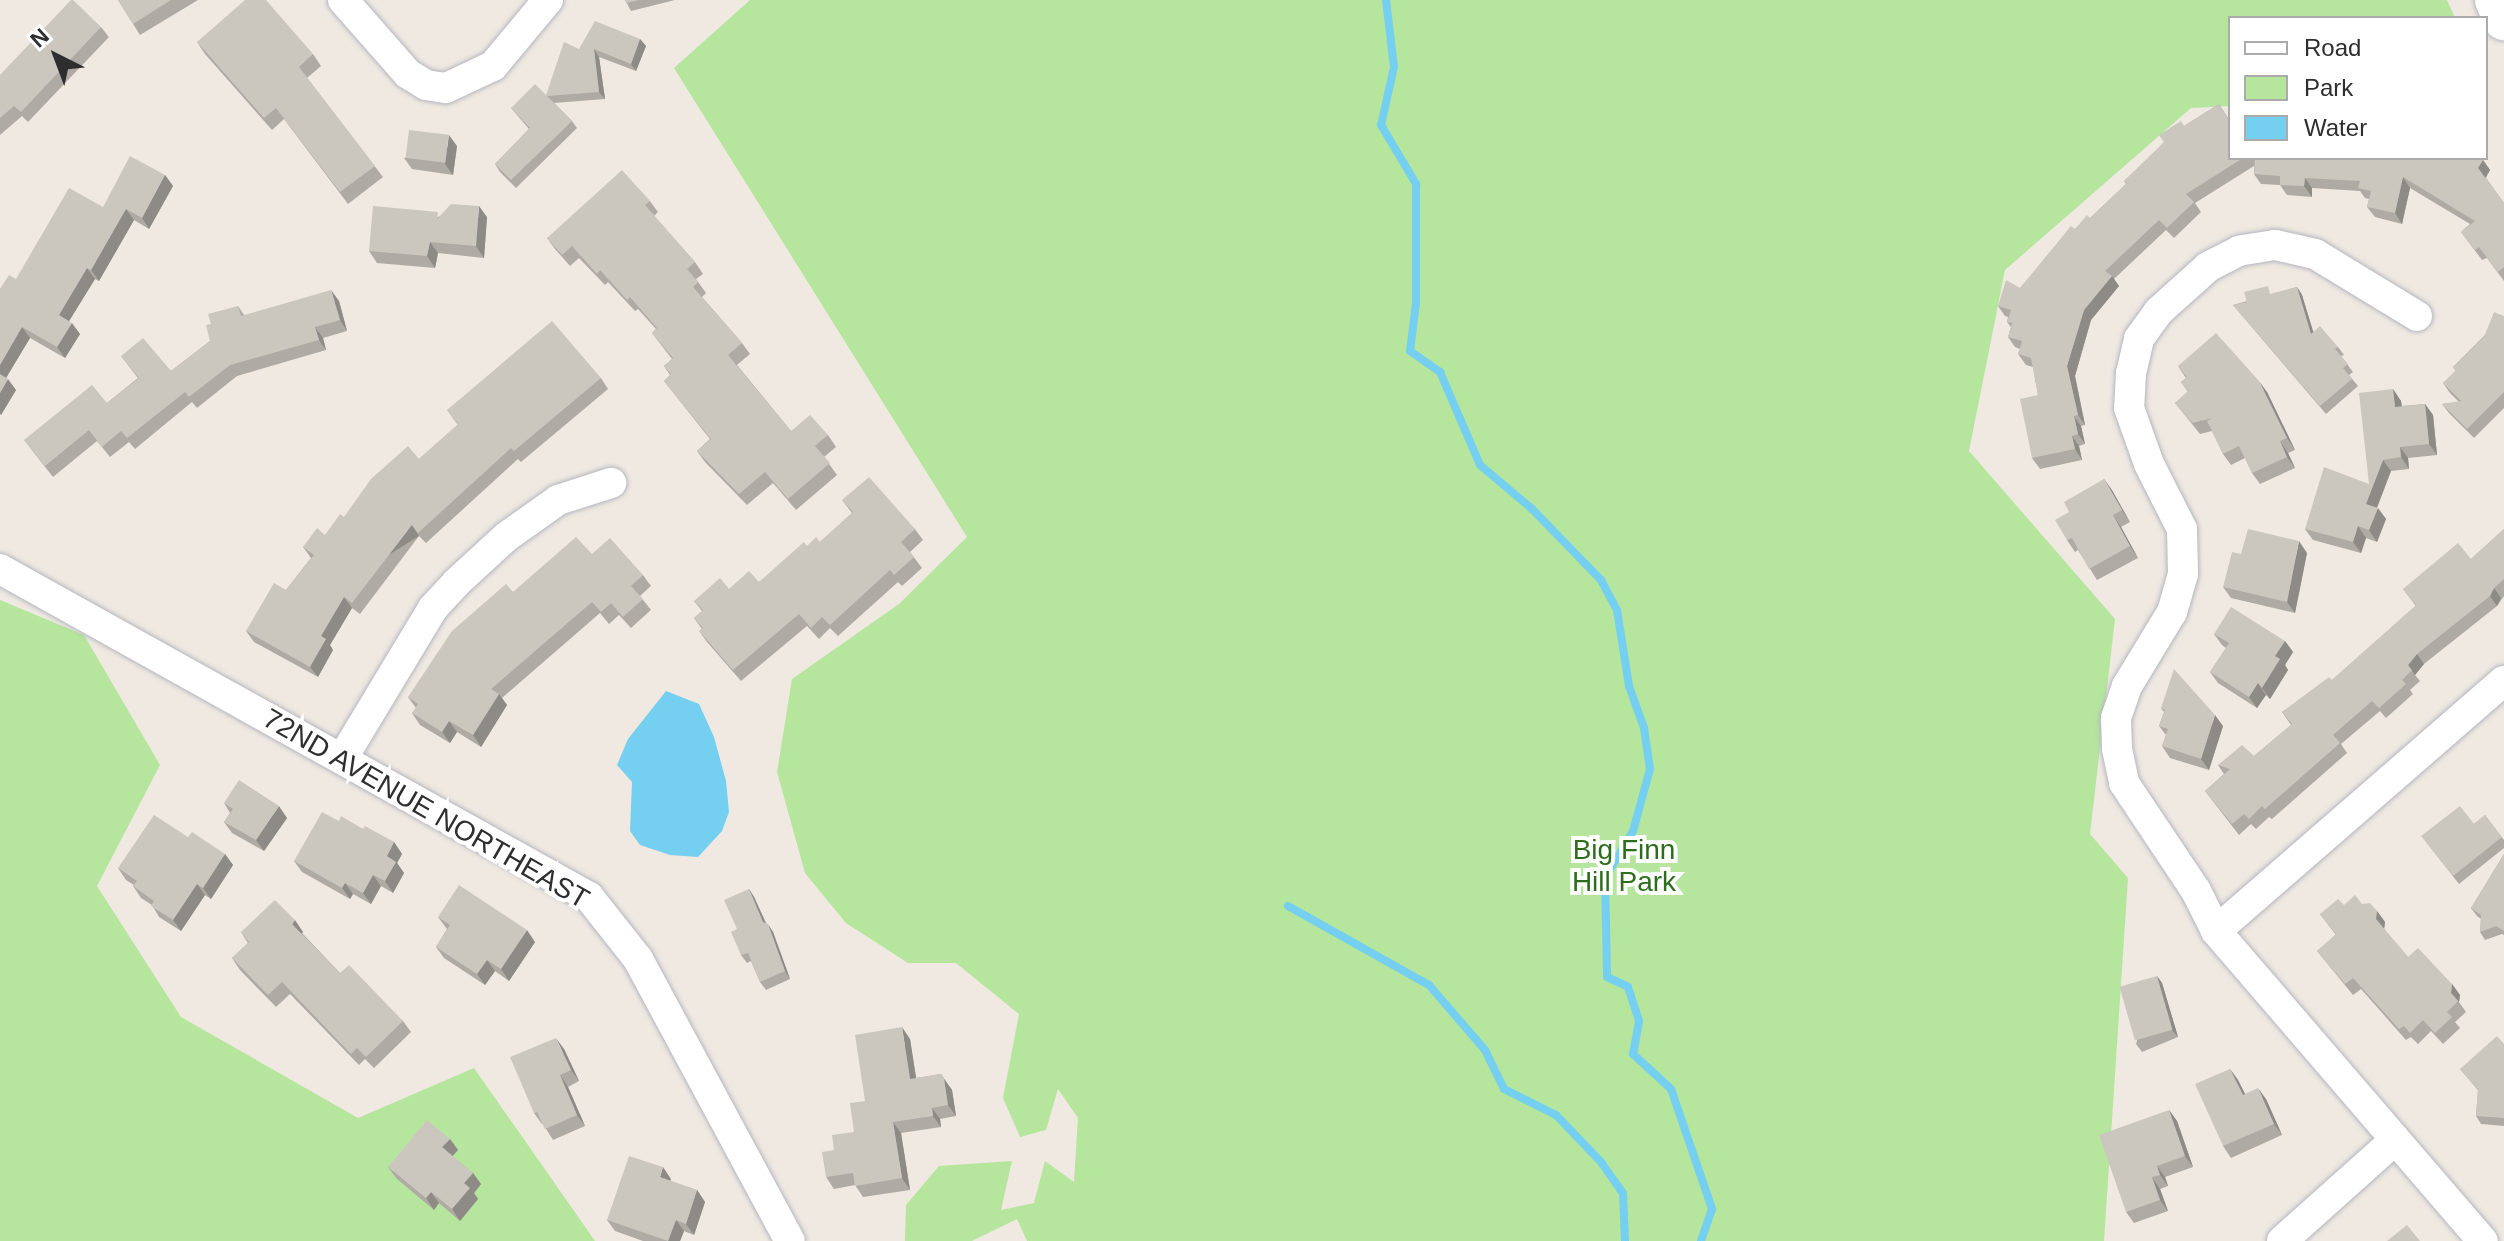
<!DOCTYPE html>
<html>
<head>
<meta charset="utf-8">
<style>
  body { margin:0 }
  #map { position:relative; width:2504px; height:1241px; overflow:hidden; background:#efe9e1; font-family:Arial,sans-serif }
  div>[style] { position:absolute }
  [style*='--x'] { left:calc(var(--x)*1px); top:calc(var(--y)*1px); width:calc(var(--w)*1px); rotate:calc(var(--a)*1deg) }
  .green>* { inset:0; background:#b6e59e }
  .water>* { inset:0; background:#75cff0 }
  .stream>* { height:8px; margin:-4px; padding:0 4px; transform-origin:4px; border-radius:4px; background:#75cff0 }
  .roads { filter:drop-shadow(0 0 2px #b4b7c1) drop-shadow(0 0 2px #b4b7c1) }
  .street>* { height:30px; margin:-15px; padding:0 15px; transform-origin:15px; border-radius:15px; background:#fff }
  .secondary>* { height:42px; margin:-21px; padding:0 21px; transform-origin:21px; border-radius:21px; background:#fff }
  .wall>* { inset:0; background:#afaba4 }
  .shaded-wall>* { inset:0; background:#8e8b86; transform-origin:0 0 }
  .building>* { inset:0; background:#cbc7bf; transform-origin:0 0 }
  span { translate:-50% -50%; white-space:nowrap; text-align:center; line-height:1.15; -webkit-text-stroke:8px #fff; paint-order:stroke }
  .street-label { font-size:28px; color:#2e2e2e }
  .park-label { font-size:28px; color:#2c6e1b }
  .legend { position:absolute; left:2228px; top:16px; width:260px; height:144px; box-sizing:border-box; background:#fff; border:2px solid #ababab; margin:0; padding:10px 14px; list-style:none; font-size:24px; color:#2e2e2e }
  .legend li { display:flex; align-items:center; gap:16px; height:40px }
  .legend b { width:40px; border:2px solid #ababab }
  .north { position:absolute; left:16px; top:16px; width:80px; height:80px; -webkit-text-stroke:6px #fff; paint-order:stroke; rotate:318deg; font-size:22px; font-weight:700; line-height:32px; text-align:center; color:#2e2e2e }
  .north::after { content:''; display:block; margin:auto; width:28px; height:36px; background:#2e2e2e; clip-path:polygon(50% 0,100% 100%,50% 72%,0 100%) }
</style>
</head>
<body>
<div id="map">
  <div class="green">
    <div style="clip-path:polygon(750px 0,2447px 0,2455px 18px,2230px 18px,2230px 106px,2191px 108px,2005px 270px,1969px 451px,2115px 619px,2090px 834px,2128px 878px,2104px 1241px,1027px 1241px,1017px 1219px,972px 1241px,905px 1241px,906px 1205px,939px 1166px,1012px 1161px,1001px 1210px,1034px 1203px,1045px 1161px,1074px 1182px,1078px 1118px,1058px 1089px,1046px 1130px,1020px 1137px,1003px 1098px,1019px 1014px,956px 963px,908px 963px,846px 923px,805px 873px,777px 772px,792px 679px,899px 604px,967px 537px,674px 68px)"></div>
    <div style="clip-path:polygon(0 600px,84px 635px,160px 765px,97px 886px,181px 1017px,358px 1118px,474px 1068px,595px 1241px,0 1241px)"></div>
  </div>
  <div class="water">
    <div style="clip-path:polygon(666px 691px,699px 704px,714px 737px,726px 781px,729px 812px,722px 831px,698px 857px,670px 855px,640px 845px,630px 831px,632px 782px,617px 765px,628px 739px)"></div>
  </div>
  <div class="stream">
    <div style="--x:1386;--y:0;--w:67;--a:83.2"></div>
    <div style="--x:1394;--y:67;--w:59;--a:102.6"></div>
    <div style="--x:1381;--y:125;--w:69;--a:59.3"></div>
    <div style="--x:1416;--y:184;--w:119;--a:90"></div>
    <div style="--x:1416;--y:303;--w:48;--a:97.1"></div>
    <div style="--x:1410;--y:351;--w:37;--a:35"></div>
    <div style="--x:1440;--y:372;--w:101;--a:66.7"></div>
    <div style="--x:1480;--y:465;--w:68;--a:40.2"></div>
    <div style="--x:1532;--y:509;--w:99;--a:45.8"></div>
    <div style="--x:1601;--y:580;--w:34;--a:62"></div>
    <div style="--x:1617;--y:610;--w:77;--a:81"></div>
    <div style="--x:1629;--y:686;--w:45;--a:70.3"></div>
    <div style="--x:1644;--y:728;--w:41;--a:81.7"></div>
    <div style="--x:1650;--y:769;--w:64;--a:105.3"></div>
    <div style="--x:1633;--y:831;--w:55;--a:120.8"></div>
    <div style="--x:1605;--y:878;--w:99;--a:88.8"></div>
    <div style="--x:1607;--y:977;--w:23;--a:25"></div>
    <div style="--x:1628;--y:987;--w:36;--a:72"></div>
    <div style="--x:1639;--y:1021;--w:34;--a:100"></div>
    <div style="--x:1633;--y:1054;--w:52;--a:42.6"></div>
    <div style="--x:1671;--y:1089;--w:127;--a:71.1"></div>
    <div style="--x:1712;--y:1209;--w:34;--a:109"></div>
    <div style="--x:1288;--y:906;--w:162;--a:29.3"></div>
    <div style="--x:1429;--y:985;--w:86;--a:49.3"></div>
    <div style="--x:1485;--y:1050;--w:43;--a:64"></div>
    <div style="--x:1504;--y:1089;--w:58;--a:26.6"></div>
    <div style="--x:1556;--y:1115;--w:65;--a:46.2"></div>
    <div style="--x:1601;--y:1162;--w:38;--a:55"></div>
    <div style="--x:1623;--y:1193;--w:48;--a:87.6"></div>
  </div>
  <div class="roads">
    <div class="street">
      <div style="--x:343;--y:0;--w:98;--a:48.7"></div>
      <div style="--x:408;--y:74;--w:21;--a:31"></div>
      <div style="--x:426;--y:85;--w:20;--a:9"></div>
      <div style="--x:446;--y:88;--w:52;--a:-25.1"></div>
      <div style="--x:493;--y:66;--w:86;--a:-50.2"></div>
      <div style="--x:2417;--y:316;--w:119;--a:-148.7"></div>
      <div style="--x:2315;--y:254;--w:41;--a:-167.3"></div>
      <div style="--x:2275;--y:245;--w:36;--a:171"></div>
      <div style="--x:2239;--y:251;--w:35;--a:153"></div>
      <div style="--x:2208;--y:267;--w:66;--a:138.1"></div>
      <div style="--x:2159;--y:311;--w:34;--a:126"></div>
      <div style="--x:2139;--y:339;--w:35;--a:103"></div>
      <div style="--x:2131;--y:373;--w:35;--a:93"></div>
      <div style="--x:2129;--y:408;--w:59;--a:70.3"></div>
      <div style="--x:2149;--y:464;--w:73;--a:63.1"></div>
      <div style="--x:2182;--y:529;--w:45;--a:88.7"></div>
      <div style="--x:2183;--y:574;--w:40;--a:106"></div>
      <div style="--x:2172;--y:612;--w:87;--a:121.3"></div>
      <div style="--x:2127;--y:686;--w:34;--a:109"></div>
      <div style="--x:2116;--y:718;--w:31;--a:88"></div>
      <div style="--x:2117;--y:749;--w:35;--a:78"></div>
      <div style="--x:2124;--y:783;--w:130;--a:56.3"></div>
      <div style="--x:2196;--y:891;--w:45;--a:63.4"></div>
      <div style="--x:2216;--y:931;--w:409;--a:49.3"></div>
      <div style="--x:0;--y:569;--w:674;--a:29.11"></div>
      <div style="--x:589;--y:897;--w:79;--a:51.7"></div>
      <div style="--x:638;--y:959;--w:320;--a:61.7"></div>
      <div style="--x:342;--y:759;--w:176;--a:-58.9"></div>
      <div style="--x:433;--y:608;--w:34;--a:-47"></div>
      <div style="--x:456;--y:583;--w:68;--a:-42.6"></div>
      <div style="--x:506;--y:537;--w:64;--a:-35.4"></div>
      <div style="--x:558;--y:500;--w:56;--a:-17.8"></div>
      <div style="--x:2216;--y:931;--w:381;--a:-41"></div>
      <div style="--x:2282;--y:1241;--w:152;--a:-41.8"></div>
    </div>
    <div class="secondary">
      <div style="--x:2496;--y:0;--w:21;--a:67"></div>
    </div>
  </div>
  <div class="wall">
    <div style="clip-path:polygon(118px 0,198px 0,140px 35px)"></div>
    <div style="clip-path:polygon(625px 0,675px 0,631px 11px)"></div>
    <div style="clip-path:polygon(101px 27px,109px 37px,28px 122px,22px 116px,0 135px,0 75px)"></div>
    <div style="clip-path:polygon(640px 39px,646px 46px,636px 71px,599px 57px,605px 99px,554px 103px,572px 121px,577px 128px,516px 188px,500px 172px,495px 164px,529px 129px,511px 108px,546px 95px,579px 49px)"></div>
    <div style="clip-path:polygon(197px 42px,313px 54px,321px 66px,307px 78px,383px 177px,348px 204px,284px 119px,272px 130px,205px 54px)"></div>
    <div style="clip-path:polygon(2219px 104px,2230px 121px,2230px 158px,2480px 158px,2483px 160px,2490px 170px,2486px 178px,2504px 203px,2504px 281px,2487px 258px,2482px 260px,2461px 232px,2470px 224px,2410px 188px,2402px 224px,2375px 217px,2367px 207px,2369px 199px,2365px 198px,2360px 191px,2312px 188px,2312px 197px,2287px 195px,2280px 185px,2261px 184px,2254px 174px,2254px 166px,2195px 203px,2201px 212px,2174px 238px,2166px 230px,2114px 279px,2119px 286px,2091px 320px,2075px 376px,2085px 425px,2081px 426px,2085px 444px,2079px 446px,2082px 460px,2040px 469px,2032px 458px,2038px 395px,2033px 367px,2026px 365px,2018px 354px,2020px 349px,2015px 347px,2008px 337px,2011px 327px,2007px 322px,2008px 317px,2005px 316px,1998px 306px,2020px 288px,2075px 229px,2090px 218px,2126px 184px,2124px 181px,2184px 126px)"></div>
    <div style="clip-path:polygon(457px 146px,453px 175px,412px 169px,404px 158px)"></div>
    <div style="clip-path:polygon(165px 175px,173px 186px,149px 229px,134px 220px,99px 281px,95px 279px,69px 321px,80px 334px,65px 358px,30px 338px,6px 378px,16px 390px,1px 415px,0 414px,0 289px,16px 279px,103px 207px)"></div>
    <div style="clip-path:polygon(650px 201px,658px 212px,654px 216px,695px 262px,703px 274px,696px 279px,706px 293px,702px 297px,742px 343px,750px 354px,737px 365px,791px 431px,828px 435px,836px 447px,824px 457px,837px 475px,796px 510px,773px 483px,747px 505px,705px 462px,697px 451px,710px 439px,664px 381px,670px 375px,664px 366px,672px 359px,652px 333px,656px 329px,638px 309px,635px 311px,608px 282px,605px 285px,579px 258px,570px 266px,555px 249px,547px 238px)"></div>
    <div style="clip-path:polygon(440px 216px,487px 217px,484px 258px,438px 253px,435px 268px,377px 263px,369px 251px)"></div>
    <div style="clip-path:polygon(2297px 287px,2302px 295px,2313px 331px,2338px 347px,2344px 355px,2341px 356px,2353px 372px,2349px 375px,2358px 386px,2326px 414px,2233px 305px)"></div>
    <div style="clip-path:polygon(339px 301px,347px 331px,323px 338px,326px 350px,237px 376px,197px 408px,192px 402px,135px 449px,129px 442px,110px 457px,97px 441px,53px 477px,24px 440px,107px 403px,138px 378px,121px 356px,171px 371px,210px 341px,211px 324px,238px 306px,244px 315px)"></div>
    <div style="clip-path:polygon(2504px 316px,2504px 408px,2474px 438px,2449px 413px,2442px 404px,2459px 402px,2450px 393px,2443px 383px,2456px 371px,2453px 367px)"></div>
    <div style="clip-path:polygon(2178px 366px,2267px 392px,2295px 450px,2288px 453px,2295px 468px,2260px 484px,2252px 473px,2245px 458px,2231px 465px,2223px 454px,2212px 431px,2200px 434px,2175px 403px,2188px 392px,2181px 382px,2186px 378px)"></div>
    <div style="clip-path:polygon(601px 378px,608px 389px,521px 462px,518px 459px,426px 543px,419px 536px,360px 614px,352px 608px,330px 645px,333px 650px,318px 677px,254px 642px,246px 631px,286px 590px,311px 558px,303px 547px,325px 535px,344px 517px,419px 459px,458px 425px,447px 410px)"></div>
    <div style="clip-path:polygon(2393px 389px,2401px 401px,2402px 406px,2425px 404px,2433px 415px,2437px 455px,2408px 458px,2409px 469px,2391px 471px,2377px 508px,2386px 519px,2377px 542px,2366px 538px,2361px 553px,2313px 540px,2305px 529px,2369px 484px)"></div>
    <div style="clip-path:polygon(2104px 479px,2130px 522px,2121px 527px,2138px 558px,2097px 580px,2078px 550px,2075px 552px,2067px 540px,2069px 512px)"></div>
    <div style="clip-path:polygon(842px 500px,915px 529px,923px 540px,910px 552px,922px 568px,902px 586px,898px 582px,838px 636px,830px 628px,819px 639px,807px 626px,741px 681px,707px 642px,699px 631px,702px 629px,694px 618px,702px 611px,694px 601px,729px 589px,759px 582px,807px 546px,820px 542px,852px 513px)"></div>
    <div style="clip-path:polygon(2504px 529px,2504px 596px,2497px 606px,2424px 664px,2415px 675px,2420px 681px,2410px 690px,2413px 694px,2386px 718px,2380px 711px,2341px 744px,2347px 753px,2272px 819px,2269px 817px,2256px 829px,2251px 824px,2239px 835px,2205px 791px,2224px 774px,2218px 765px,2254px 756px,2291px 725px,2282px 712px,2332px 680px,2416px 606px,2403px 589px,2471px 559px)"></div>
    <div style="clip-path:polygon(2307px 553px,2295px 613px,2231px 598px,2223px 587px)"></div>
    <div style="clip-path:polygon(592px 554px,643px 575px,651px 586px,640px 596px,651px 610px,631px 628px,619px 615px,609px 624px,600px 613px,502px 698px,507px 705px,481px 747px,457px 732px,450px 743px,420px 725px,412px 713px,416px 708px,408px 697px,513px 592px)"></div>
    <div style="clip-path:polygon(2214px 634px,2285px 641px,2293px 652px,2285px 665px,2288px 670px,2270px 699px,2266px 695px,2257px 708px,2218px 683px,2210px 672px,2226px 648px,2222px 645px)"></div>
    <div style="clip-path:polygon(2161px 708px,2223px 726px,2209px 770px,2170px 758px,2162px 746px,2166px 735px,2159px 726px,2164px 712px)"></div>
    <div style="clip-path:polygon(224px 803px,287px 818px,264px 851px,232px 833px,224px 822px,230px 813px)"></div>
    <div style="clip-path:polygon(2485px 815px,2504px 840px,2504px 848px,2459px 884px,2427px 843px,2474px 824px)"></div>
    <div style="clip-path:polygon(339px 821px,363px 829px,394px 842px,402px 854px,397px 863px,404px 873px,393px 893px,381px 886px,371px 904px,353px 894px,350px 899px,302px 872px,294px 861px)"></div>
    <div style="clip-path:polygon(188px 837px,225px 854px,233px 865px,211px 899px,205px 895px,181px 931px,159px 917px,152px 905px,141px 898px,133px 886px,134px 885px,126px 880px,118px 868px)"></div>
    <div style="clip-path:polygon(2504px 854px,2504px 935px,2502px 934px,2485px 940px,2480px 932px,2481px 919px,2477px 916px,2471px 908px)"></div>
    <div style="clip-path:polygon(749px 889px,754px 897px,766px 923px,773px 932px,790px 979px,766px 990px,760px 982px,751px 961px,747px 963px,741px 955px,737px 929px)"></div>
    <div style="clip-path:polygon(2362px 904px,2377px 911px,2385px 922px,2384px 929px,2408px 957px,2452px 984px,2460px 995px,2459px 1002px,2466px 1012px,2455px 1022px,2460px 1028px,2443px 1044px,2431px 1031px,2418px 1044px,2411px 1037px,2406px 1040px,2361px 989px,2353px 995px,2317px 951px,2336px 935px,2320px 914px,2344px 905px)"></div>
    <div style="clip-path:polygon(438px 917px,535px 942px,509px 981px,495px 971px,485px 985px,444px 958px,436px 947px,447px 929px)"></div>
    <div style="clip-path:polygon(241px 932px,303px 932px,302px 933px,340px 973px,403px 1021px,411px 1032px,374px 1068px,365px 1059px,359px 1065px,290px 994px,276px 1007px,240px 970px,232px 958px,248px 943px)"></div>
    <div style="clip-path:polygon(2157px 976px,2162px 983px,2178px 1037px,2142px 1052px,2136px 1044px)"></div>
    <div style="clip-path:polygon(910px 1039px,916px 1078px,941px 1074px,952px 1090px,956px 1116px,940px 1119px,941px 1127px,901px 1133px,910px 1190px,863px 1197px,855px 1185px,834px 1189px,826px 1177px,834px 1150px,854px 1132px,865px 1101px)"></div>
    <div style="clip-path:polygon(2504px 1044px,2504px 1126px,2481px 1124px,2476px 1116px,2478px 1090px,2460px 1069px)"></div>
    <div style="clip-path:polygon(564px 1049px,579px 1081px,568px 1087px,585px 1126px,553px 1140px,543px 1124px,542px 1124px,534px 1113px)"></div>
    <div style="clip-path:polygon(2230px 1069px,2238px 1080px,2245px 1094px,2266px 1099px,2282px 1135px,2231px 1158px,2223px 1146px)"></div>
    <div style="clip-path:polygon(2169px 1110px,2177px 1121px,2193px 1167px,2165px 1177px,2168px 1186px,2160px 1189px,2168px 1211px,2134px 1223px,2126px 1212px)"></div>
    <div style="clip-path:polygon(450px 1139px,458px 1150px,452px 1156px,473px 1173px,481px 1184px,474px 1193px,478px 1199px,460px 1221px,439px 1203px,434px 1210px,396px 1178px,388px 1167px)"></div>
    <div style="clip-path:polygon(671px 1179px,670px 1181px,697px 1190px,705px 1202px,694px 1235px,684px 1231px,680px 1241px,643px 1241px,615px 1231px,607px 1220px)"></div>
  </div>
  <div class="shaded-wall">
    <div style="clip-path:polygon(640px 39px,646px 46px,636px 71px,631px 64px)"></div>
    <div style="clip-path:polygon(594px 49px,599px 57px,605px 99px,599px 92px)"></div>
    <div style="clip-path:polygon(449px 135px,457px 146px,453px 175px,445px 164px)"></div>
    <div style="clip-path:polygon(2483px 160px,2490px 170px,2485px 178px,2478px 168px)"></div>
    <div style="clip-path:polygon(165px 175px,173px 186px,149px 229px,142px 218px)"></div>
    <div style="clip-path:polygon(2403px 177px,2410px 188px,2402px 224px,2395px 213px)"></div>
    <div style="clip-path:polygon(2305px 178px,2312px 188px,2312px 197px,2304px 186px)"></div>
    <div style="clip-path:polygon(479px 206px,487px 217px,484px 258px,476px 246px)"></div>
    <div style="clip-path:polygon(126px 209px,134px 220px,99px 281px,91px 270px)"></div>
    <div style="clip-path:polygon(430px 242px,438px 253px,435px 268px,427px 256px)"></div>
    <div style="clip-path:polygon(87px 268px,95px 279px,66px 326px,59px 315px)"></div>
    <div style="clip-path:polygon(2112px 276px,2119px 286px,2091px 320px,2075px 376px,2085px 425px,2078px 415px,2067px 366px,2084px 310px)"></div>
    <div style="clip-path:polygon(2297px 287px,2302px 295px,2316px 341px,2311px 334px)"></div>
    <div style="clip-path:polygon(331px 290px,339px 301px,347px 331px,340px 320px)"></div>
    <div style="clip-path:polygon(72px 323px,80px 334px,65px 358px,57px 347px)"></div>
    <div style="clip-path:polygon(22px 327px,30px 338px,3px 383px,0 378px,0 365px)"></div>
    <div style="clip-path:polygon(315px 327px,323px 338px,326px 350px,319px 340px)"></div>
    <div style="clip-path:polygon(8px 379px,16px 390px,1px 415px,0 413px,0 393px)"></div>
    <div style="clip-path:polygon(2259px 381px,2267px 392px,2295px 450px,2287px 438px)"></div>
    <div style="clip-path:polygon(2393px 389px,2401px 401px,2403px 419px,2395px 407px)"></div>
    <div style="clip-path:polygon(2425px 404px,2433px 415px,2437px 455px,2429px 444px)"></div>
    <div style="clip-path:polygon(2074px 416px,2081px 426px,2085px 444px,2078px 434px)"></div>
    <div style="clip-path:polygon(2072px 436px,2079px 446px,2082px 460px,2075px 449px)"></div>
    <div style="clip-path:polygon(2280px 441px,2288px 453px,2295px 468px,2287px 457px)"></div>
    <div style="clip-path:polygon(2400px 447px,2408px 458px,2409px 469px,2401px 457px)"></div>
    <div style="clip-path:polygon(2383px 460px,2391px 471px,2374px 515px,2366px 504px)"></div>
    <div style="clip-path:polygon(2104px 479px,2112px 490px,2130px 522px,2122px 510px)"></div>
    <div style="clip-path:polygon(2378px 508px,2386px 519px,2377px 542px,2369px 530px)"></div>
    <div style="clip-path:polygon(2113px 515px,2121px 527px,2138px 558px,2130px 546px)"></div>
    <div style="left:412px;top:525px;width:13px;height:98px;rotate:58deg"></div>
    <div style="clip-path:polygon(2358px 526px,2366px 538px,2361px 553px,2353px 542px)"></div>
    <div style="clip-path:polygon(2299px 541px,2307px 553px,2295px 613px,2287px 602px)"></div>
    <div style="clip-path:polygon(2494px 588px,2501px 598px,2497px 606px,2490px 596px)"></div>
    <div style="clip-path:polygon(344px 597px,352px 608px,330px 645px,333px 650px,318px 677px,310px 667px,321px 636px)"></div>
    <div style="clip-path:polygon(2285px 641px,2293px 652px,2285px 665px,2288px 670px,2270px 699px,2262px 688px,2275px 656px)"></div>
    <div style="clip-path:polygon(2417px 654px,2424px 664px,2415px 675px,2408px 665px)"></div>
    <div style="clip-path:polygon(2258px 683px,2266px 695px,2257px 708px,2249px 697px)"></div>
    <div style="clip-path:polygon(499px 694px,507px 705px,481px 747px,473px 735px)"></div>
    <div style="clip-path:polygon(2215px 715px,2223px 726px,2209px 770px,2201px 759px)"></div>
    <div style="clip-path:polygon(449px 721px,457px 732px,450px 743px,442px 732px)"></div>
    <div style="clip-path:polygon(279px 806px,287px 818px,264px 851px,256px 840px)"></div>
    <div style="clip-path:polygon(394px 842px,402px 854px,397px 863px,404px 873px,393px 893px,385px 881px,387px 856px)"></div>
    <div style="clip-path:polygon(225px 854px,233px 865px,211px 899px,203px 888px)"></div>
    <div style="clip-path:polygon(373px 875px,381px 886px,371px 904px,363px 893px)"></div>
    <div style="clip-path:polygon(345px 883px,353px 894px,350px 899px,342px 888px)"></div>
    <div style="clip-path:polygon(197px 884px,205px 895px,181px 931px,173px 920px)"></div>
    <div style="clip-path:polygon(749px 889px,754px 897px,769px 930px,763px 922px)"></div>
    <div style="clip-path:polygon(2377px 911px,2385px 922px,2384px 930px,2376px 919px)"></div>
    <div style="clip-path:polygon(295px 920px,303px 932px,300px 935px,292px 924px)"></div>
    <div style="clip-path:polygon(768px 924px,773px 932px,790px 979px,785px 971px)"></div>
    <div style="clip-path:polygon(527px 930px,535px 942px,509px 981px,501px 969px)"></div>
    <div style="clip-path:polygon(487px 960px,495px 971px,485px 985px,477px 974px)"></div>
    <div style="clip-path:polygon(2157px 976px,2162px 983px,2178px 1037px,2172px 1030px)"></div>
    <div style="clip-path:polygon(2452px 984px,2460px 995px,2459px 1002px,2451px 993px)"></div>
    <div style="clip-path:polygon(902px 1027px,910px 1039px,918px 1090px,910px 1079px)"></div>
    <div style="clip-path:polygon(556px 1038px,564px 1049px,579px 1081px,571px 1070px)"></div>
    <div style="clip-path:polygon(2230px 1069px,2238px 1080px,2251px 1106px,2243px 1095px)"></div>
    <div style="clip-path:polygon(560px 1075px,568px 1087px,585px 1126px,577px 1115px)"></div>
    <div style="clip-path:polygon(944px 1079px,952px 1090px,956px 1116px,948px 1105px)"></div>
    <div style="clip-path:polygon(2258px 1088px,2266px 1099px,2282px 1135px,2274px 1124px)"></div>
    <div style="clip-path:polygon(932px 1108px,940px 1119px,941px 1127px,933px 1116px)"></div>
    <div style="clip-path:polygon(2169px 1110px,2177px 1121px,2193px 1167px,2185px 1156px)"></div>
    <div style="clip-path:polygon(893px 1122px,901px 1133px,910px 1190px,902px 1178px)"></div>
    <div style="clip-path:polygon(450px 1139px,458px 1150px,450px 1159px,442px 1147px)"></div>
    <div style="clip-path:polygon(2157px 1166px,2165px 1177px,2168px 1186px,2160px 1175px)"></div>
    <div style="clip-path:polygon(663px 1167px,671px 1179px,668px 1188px,660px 1177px)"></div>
    <div style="clip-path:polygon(473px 1173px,481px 1184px,474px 1193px,478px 1199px,460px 1221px,452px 1209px,464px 1183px)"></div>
    <div style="clip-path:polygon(2152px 1177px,2160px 1189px,2168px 1211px,2160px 1200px)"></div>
    <div style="clip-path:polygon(697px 1190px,705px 1202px,694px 1235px,686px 1224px)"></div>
    <div style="clip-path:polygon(431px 1192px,439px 1203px,434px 1210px,426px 1198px)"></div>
    <div style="clip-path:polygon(676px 1220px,684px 1231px,680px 1241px,668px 1241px)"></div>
  </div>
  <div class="building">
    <div style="clip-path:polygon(71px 0,73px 0,101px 27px,21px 112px,14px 106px,0 118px,0 75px)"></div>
    <div style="clip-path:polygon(118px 0,171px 0,133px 24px)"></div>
    <div style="clip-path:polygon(245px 0,266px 0,313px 54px,299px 67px,375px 166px,340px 192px,276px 108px,264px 118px,197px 42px)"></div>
    <div style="clip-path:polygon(625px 0,639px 0,626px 3px)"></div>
    <div style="clip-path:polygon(595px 21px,640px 39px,631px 64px,594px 49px,599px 92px,547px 96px,572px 121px,511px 180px,495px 164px,530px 128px,511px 108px,535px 84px,546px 95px,564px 42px,579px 49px)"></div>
    <div style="clip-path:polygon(2219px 104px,2230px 122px,2230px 158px,2243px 158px,2186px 194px,2194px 202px,2167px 228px,2159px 220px,2105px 271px,2112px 276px,2084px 310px,2067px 366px,2078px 415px,2074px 416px,2078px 434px,2072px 436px,2075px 449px,2032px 458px,2020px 399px,2038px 395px,2031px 358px,2018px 354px,2022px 341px,2008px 337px,2012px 323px,2007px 322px,2011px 310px,1998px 306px,2006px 280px,2020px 288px,2071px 226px,2075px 229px,2087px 215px,2090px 218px,2127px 183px,2124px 181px,2164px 142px,2159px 135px,2181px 121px,2184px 126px)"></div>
    <div style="left:409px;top:130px;width:40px;height:28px;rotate:7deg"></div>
    <div style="clip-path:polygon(130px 156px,165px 175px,142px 218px,126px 209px,91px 270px,87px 268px,59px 315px,72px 323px,57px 347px,22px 327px,0 365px,0 289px,9px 275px,16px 279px,69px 188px,103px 207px)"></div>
    <div style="clip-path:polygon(2255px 158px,2480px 158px,2483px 160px,2478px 168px,2504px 203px,2504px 267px,2498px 272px,2479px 247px,2475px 250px,2461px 232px,2475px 221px,2403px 177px,2395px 213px,2367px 207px,2371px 191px,2358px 188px,2360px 181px,2305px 178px,2304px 186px,2280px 185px,2280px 176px,2254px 174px)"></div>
    <div style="clip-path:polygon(622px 170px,650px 201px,645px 205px,695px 262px,687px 269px,698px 282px,693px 287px,742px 343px,728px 355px,791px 431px,810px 415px,828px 435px,815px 446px,830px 463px,788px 499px,765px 472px,739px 494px,697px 451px,711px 439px,664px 381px,671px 374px,664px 366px,673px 358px,652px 333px,657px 328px,630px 297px,627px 300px,600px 270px,597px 274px,572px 246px,562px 255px,547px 238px)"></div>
    <div style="clip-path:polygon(451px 204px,479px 206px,476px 246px,430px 242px,427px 256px,369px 251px,373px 206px,438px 212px,437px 219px)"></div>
    <div style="clip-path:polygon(2268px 286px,2270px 294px,2297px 287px,2311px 334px,2320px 326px,2338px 347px,2335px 349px,2348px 364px,2343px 368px,2352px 379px,2320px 406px,2233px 305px,2247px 302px,2244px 292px)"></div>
    <div style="clip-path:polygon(331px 290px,340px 320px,315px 327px,319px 340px,230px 365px,189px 397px,185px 392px,127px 438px,121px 431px,102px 447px,89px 430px,45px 466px,24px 440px,92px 385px,107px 403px,139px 378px,121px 356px,143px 338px,171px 371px,210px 341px,206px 325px,211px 324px,208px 314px,238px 306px,241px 316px)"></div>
    <div style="clip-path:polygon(2494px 312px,2504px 316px,2504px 392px,2467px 429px,2442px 404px,2461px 401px,2443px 383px,2456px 370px,2453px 367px,2484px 337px)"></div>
    <div style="clip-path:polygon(552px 321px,601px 378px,514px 451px,511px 448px,418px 533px,412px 525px,352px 603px,344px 597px,321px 636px,326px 639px,310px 667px,246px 631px,274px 583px,286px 590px,314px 555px,303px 547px,317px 528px,325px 535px,340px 514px,344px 517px,371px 479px,408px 446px,419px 459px,458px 424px,447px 410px)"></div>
    <div style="clip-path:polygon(2216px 333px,2259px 381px,2287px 438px,2280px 441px,2287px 457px,2252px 473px,2239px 446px,2223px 454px,2207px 421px,2213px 418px,2192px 423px,2175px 403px,2188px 391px,2181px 382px,2187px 377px,2178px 366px)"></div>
    <div style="clip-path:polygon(0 374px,8px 379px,0 393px)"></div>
    <div style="clip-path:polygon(2393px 389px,2395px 407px,2425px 404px,2429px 444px,2400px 447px,2401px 457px,2383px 460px,2366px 504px,2378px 508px,2369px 530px,2358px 526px,2353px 542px,2305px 529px,2324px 467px,2369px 484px,2359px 393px)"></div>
    <div style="clip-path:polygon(869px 477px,915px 529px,901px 542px,914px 557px,894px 575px,890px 570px,830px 625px,822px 617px,811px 628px,799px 614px,733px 670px,699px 631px,703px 628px,694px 618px,703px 610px,694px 601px,720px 578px,729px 589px,749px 571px,759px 582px,804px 542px,807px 546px,816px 537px,820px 542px,853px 512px,842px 500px)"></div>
    <div style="clip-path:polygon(2104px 479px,2122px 510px,2113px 515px,2130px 546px,2089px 569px,2072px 538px,2067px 540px,2055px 520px,2069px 512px,2064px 502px)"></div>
    <div style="clip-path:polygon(2248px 529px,2299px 541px,2287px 602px,2223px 587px,2232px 552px,2241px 554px)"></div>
    <div style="clip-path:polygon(2504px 529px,2504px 579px,2494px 588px,2490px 596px,2417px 654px,2408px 665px,2412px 670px,2402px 680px,2406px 684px,2379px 708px,2372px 701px,2333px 735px,2340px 743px,2265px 809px,2262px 806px,2249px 819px,2244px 814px,2232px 824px,2205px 791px,2230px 769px,2218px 765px,2242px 745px,2254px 756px,2292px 724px,2282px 712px,2329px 677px,2332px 680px,2416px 605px,2403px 589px,2458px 543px,2471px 559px)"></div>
    <div style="clip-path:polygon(576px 537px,592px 554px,610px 538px,643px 575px,631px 586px,643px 599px,623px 617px,611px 603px,601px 612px,592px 602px,491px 689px,499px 694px,473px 735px,449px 721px,442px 732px,412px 713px,418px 704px,408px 697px,452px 631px,506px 584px,513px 592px)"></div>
    <div style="clip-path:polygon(2231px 607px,2285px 641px,2275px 656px,2280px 659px,2262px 688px,2258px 683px,2249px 697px,2210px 672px,2229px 643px,2214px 634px)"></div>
    <div style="clip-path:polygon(2174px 669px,2215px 715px,2201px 759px,2162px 746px,2168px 729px,2159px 726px,2165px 709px,2161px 708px)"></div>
    <div style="clip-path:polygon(239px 780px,279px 806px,256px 840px,224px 822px,233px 809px,224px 803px)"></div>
    <div style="clip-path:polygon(2460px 806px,2474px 824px,2485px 815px,2502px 837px,2453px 876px,2421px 836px)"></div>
    <div style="clip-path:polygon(322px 812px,339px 821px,341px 816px,363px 829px,365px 826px,394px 842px,387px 856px,396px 862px,385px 881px,373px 875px,363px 893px,345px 883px,342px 888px,294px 861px)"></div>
    <div style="clip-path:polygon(154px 815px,188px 837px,192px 832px,225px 854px,203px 888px,197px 884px,173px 920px,151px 906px,154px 901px,133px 886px,137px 881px,118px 868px)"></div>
    <div style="clip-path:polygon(2504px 854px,2504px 931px,2496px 926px,2480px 932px,2481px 915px,2471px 908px)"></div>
    <div style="clip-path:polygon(459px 885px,527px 930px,501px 969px,487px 960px,477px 974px,436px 947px,450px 925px,438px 917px)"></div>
    <div style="clip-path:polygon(749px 889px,763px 922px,768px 924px,785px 971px,760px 982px,748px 953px,741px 955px,731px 932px,737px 929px,724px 900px)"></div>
    <div style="clip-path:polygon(2355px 895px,2362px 904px,2370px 903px,2377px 911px,2376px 919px,2408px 957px,2418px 948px,2452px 984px,2451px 993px,2458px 1001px,2447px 1012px,2452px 1017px,2435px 1033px,2423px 1020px,2410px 1033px,2404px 1026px,2399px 1029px,2353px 978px,2345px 984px,2317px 951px,2336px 934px,2320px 914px,2338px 899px,2344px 905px)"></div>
    <div style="clip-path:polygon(275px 900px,295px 920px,292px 924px,340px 973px,349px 965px,403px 1021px,366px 1057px,357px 1048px,351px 1054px,282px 982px,268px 995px,232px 958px,249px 942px,241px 932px)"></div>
    <div style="left:2157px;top:976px;width:56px;height:39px;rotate:74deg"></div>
    <div style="clip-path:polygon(902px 1027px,910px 1079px,941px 1074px,944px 1079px,948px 1105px,932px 1108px,933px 1116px,893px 1122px,902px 1178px,855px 1186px,853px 1173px,826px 1177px,822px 1152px,834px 1150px,832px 1135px,854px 1132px,850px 1103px,865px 1101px,855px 1035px)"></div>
    <div style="clip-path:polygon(2497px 1036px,2504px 1044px,2504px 1118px,2476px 1116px,2478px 1089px,2460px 1069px)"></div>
    <div style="clip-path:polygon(556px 1038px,571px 1070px,560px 1075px,577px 1115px,545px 1129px,537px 1112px,534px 1113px,510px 1057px)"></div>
    <div style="clip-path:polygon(2230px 1069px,2243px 1095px,2258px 1088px,2274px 1124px,2223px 1146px,2195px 1084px)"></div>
    <div style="clip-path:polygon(2169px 1110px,2185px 1156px,2157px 1166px,2160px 1175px,2152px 1177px,2160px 1200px,2126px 1212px,2099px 1135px)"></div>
    <div style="clip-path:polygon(427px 1120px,450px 1139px,442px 1147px,473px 1173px,464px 1183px,470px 1188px,452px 1209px,431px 1192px,426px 1198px,388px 1167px)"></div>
    <div style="clip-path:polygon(629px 1156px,663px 1167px,660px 1177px,697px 1190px,686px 1224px,676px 1220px,668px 1241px,607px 1220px)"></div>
    <div style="clip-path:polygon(2407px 1225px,2420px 1241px,2387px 1241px)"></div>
  </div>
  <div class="street-label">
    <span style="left:426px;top:809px;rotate:30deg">72ND AVENUE NORTHEAST</span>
  </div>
  <div class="park-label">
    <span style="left:1624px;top:866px">Big Finn<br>Hill Park</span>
  </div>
  <ul class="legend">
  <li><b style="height:10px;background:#fff"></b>Road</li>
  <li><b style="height:22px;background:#b6e59e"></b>Park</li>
  <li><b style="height:22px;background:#75cff0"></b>Water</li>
  </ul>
  <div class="north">N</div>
</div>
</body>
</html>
